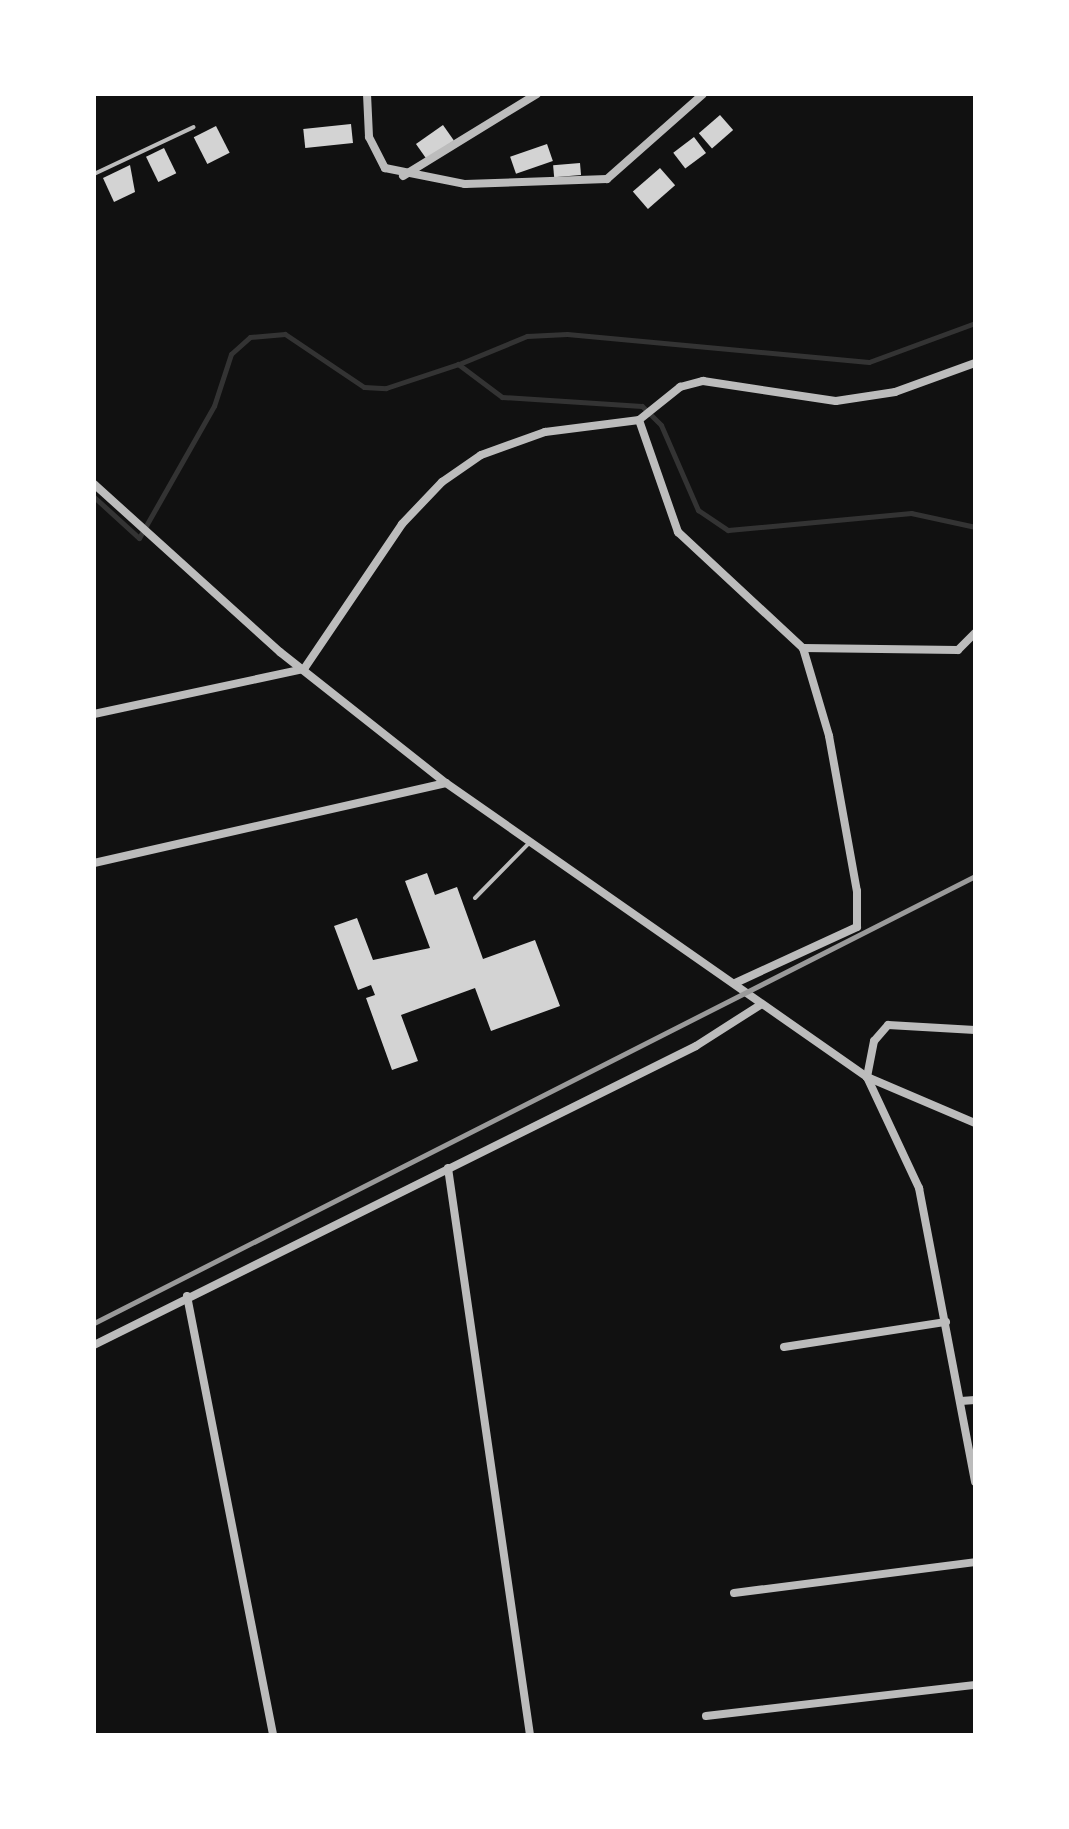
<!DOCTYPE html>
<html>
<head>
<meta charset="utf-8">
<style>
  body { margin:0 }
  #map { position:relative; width:1069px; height:1829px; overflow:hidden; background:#111; font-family:"Noto Sans",sans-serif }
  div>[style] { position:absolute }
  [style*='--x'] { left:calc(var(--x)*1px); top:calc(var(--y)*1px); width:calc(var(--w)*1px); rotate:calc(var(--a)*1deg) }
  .stream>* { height:5px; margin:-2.5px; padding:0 2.5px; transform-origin:2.5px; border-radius:2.5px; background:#333 }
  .building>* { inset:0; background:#d3d3d3; transform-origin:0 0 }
  .service>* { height:4px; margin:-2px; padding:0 2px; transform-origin:2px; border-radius:2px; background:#bcbcbc }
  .minor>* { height:8px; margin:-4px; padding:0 4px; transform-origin:4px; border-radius:4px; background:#bcbcbc }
  .rail>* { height:5px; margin:-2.5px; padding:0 2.5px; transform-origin:2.5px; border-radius:2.5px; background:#9a9a9a }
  span { translate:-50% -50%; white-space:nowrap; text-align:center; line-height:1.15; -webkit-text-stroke:7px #fff; paint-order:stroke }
  .frame { position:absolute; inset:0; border:96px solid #fff; pointer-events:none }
</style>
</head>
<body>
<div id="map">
  <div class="stream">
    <div style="--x:459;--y:364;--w:74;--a:-22.4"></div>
    <div style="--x:527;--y:336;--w:40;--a:-2.9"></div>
    <div style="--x:567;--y:334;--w:303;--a:5.3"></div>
    <div style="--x:869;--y:362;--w:113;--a:-20.2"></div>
    <div style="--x:94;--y:497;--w:61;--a:42.3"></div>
    <div style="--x:139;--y:538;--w:152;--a:-60.4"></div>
    <div style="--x:214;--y:406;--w:55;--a:-71.9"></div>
    <div style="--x:231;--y:354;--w:25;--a:-42"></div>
    <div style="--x:250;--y:337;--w:35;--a:-5"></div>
    <div style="--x:285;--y:334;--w:95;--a:33.9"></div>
    <div style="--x:364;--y:387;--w:22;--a:3"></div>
    <div style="--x:386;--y:388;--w:76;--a:-18.4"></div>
    <div style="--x:458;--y:364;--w:55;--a:36.9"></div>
    <div style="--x:502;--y:397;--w:140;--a:3.7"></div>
    <div style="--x:642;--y:406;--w:27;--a:45"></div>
    <div style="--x:661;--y:425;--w:93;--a:66.5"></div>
    <div style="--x:698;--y:510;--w:36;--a:34"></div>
    <div style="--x:728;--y:530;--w:184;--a:-5.3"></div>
    <div style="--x:911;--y:513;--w:66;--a:12.3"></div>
  </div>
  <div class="building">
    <div style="left:720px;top:115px;width:20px;height:28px;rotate:49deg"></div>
    <div style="left:351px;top:124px;width:19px;height:48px;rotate:84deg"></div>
    <div style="left:443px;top:125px;width:19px;height:33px;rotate:55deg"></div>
    <div style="left:216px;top:126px;width:30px;height:25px;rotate:63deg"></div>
    <div style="left:694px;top:137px;width:20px;height:26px;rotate:53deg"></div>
    <div style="left:547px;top:144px;width:18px;height:39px;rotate:71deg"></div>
    <div style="left:164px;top:148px;width:28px;height:20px;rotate:64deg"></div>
    <div style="left:580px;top:163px;width:12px;height:27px;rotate:85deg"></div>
    <div style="clip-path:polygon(130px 165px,135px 192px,114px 202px,103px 178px)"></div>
    <div style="left:660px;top:168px;width:23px;height:36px;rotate:49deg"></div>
    <div style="clip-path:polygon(427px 873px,435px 895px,457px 887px,483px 959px,535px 940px,560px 1006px,491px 1031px,475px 988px,401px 1015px,418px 1061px,392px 1070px,366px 998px,375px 995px,371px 985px,358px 990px,334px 926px,357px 918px,373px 960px,430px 948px,405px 881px)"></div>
  </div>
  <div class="service">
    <div style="--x:94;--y:174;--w:110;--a:-25.2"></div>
    <div style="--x:475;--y:898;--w:77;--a:-45.5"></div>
  </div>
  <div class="minor">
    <div style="--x:367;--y:94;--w:43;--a:87.3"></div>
    <div style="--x:369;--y:137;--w:35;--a:63"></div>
    <div style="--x:385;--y:168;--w:82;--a:11.3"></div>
    <div style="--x:465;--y:184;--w:142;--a:-2"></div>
    <div style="--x:607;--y:179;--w:128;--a:-41.5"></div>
    <div style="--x:403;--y:176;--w:157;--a:-31.5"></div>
    <div style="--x:639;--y:420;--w:119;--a:70.8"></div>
    <div style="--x:678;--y:532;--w:171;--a:42.9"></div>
    <div style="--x:803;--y:648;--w:92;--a:73.5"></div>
    <div style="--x:829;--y:736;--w:158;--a:79.8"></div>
    <div style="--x:857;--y:891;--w:36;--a:90"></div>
    <div style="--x:857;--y:927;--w:134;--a:155.3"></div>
    <div style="--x:639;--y:420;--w:53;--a:-38.8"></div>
    <div style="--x:680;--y:387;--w:24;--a:-15"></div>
    <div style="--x:703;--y:381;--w:134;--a:8.6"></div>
    <div style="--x:836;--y:401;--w:60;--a:-8.7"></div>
    <div style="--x:895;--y:392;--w:85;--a:-19.9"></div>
    <div style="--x:94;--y:484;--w:251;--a:42.1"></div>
    <div style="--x:280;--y:652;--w:211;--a:38.3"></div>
    <div style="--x:446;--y:783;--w:513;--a:34.93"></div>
    <div style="--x:867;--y:1077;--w:123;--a:64.9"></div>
    <div style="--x:919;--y:1188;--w:299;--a:79.2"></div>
    <div style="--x:803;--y:648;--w:155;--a:0.7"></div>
    <div style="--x:958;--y:650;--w:24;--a:-45"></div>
    <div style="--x:94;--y:714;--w:215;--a:-12.1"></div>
    <div style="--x:304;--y:669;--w:175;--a:-55.9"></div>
    <div style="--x:402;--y:524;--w:58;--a:-46.4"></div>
    <div style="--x:442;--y:482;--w:47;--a:-34.7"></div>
    <div style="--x:481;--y:455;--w:68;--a:-19.8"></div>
    <div style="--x:545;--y:432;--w:95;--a:-7.3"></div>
    <div style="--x:94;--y:863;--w:361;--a:-12.8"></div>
    <div style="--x:975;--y:1030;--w:87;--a:-176.7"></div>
    <div style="--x:888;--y:1025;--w:21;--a:131"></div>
    <div style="--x:874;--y:1041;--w:37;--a:101"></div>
    <div style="--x:867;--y:1077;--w:117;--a:23.1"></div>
    <div style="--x:448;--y:1168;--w:573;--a:81.77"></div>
    <div style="--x:187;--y:1296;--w:447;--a:78.9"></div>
    <div style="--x:94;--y:1345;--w:672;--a:-26.41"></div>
    <div style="--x:696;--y:1046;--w:76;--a:-32.6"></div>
    <div style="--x:784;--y:1347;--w:164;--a:-8.8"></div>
    <div style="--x:961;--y:1401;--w:14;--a:-4"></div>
    <div style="--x:734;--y:1593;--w:243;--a:-7.3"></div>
    <div style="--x:706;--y:1716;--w:271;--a:-6.6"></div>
  </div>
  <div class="rail">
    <div style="--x:94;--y:1323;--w:988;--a:-26.9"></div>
  </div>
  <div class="frame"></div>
</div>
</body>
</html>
